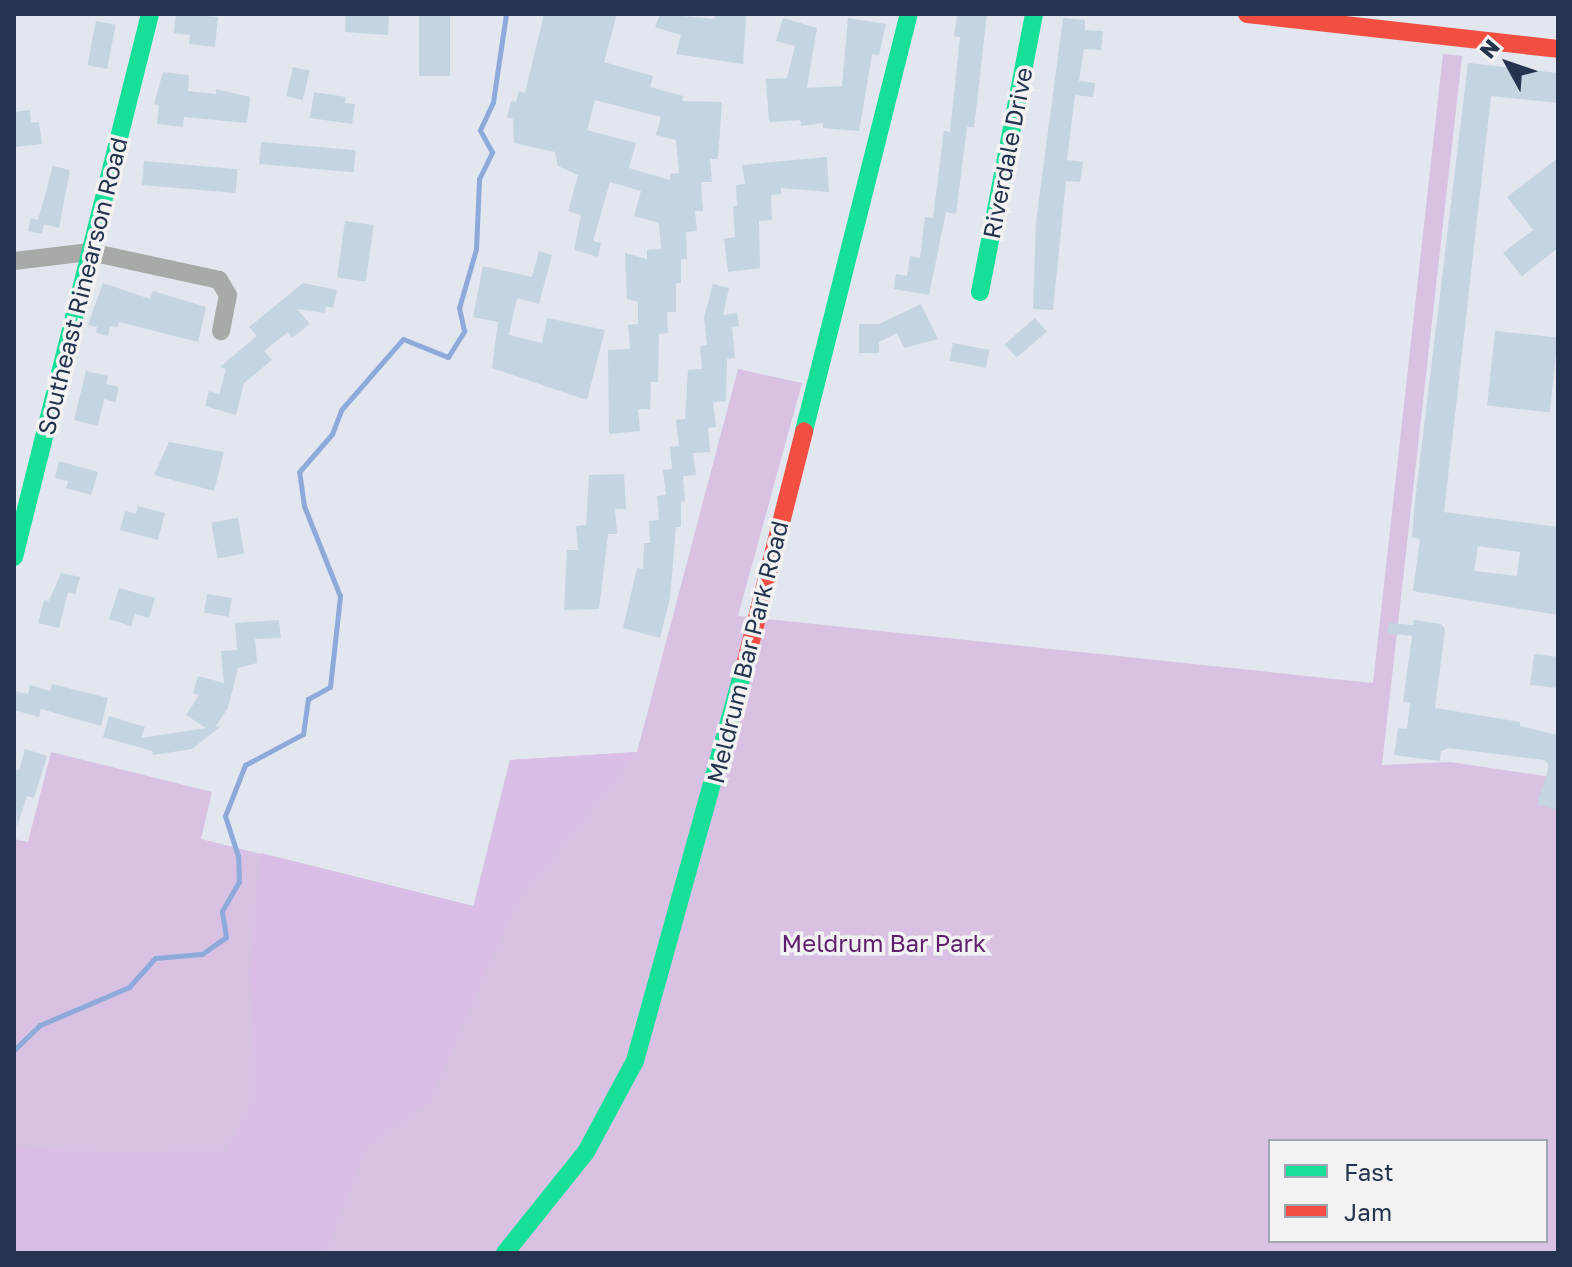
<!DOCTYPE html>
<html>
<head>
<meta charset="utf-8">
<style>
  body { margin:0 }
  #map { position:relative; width:1572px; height:1267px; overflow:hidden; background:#e2e6ee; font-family:"Golos Text",sans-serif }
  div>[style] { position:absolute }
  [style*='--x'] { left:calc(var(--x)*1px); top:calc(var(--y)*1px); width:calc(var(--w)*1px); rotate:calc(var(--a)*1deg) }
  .green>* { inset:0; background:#d9c1e4 }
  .forest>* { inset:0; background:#dabee6 }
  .stream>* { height:5px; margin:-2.5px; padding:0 2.5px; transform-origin:2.5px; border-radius:2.5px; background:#8daadb }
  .building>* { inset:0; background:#c4d4e1; transform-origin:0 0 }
  .street>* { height:18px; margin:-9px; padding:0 9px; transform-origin:9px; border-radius:9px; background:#a6aba8 }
  .fast>* { height:18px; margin:-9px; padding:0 9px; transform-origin:9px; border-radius:9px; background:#16e098 }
  .jam>* { height:18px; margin:-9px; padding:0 9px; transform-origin:9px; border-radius:9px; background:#f24e42 }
  span { translate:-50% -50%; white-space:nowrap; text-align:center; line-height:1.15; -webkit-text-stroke:7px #f2f2f2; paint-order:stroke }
  .street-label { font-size:24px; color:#24344e }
  .park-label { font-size:24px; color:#5f1f6c }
  .frame { position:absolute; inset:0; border:16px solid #24344e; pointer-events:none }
  .legend { position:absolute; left:1268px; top:1139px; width:280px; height:104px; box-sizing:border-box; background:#f2f2f2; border:2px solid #a0a6b0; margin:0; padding:10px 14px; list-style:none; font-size:24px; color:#24344e }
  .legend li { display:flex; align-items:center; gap:16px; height:40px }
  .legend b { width:40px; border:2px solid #a0a6b0 }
  .north { position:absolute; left:1468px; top:24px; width:80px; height:80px; -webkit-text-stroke:6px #f2f2f2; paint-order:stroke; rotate:310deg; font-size:22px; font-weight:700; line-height:32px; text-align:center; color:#24344e }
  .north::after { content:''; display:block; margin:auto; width:28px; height:36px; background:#24344e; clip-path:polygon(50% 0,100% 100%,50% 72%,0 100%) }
</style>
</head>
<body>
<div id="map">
  <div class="green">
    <div style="clip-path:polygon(evenodd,1443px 54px,1462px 56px,1382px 765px,1450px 762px,1558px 778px,1558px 1253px,14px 1253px,14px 839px,28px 842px,51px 752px,212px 792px,201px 839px,473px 907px,510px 760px,637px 752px,738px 369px,802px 383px,738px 616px,1373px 683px,1443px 54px,1270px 1141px,1546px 1141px,1546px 1241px,1270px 1241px,1270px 1141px)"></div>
  </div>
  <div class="forest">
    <div style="clip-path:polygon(637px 752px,515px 904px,429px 1102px,366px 1146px,325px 1253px,14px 1253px,14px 1146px,109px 1153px,227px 1151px,256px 1097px,250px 970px,261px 853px,474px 906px,510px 760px)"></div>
  </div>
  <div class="stream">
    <div style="--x:14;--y:1050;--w:36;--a:-44"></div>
    <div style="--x:40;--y:1025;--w:97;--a:-23.1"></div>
    <div style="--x:129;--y:987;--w:39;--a:-48"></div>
    <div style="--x:155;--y:958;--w:47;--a:-4.9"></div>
    <div style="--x:202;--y:954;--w:29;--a:-35"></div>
    <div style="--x:226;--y:937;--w:26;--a:-99"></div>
    <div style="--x:222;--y:911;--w:34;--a:-60"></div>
    <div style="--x:239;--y:881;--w:25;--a:-92"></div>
    <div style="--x:238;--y:856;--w:42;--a:-108"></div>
    <div style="--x:225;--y:816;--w:55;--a:-68.6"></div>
    <div style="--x:245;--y:765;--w:66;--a:-28.1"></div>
    <div style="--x:303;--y:734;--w:35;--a:-82"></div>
    <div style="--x:308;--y:699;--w:25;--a:-29"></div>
    <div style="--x:330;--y:687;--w:92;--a:-83.7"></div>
    <div style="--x:340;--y:596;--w:97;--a:-111.8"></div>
    <div style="--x:304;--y:506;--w:34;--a:-98"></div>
    <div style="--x:299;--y:472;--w:50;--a:-49"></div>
    <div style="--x:332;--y:434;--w:26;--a:-69"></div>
    <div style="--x:341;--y:410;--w:94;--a:-48.9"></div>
    <div style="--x:403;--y:339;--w:48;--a:21.8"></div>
    <div style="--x:448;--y:357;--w:31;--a:-58"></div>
    <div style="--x:464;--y:331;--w:24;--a:-102"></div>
    <div style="--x:459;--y:308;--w:61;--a:-73.9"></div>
    <div style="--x:476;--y:249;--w:70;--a:-87.5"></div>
    <div style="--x:479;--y:179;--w:30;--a:-64"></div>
    <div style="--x:492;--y:152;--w:25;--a:-119"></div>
    <div style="--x:480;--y:130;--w:31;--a:-65"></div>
    <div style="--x:493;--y:102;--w:89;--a:-81.6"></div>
  </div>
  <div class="building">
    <div style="clip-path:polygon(176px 14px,218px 17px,215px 47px,189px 44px,190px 35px,174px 33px)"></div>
    <div style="clip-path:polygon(346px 14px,389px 14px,388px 35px,345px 32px)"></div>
    <div style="left:419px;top:14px;width:31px;height:62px"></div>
    <div style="clip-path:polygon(evenodd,544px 14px,617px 14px,604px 62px,653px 76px,650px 87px,683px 96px,682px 101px,722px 102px,718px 159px,710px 159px,712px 182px,701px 182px,703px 211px,695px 211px,697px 231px,686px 232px,687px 259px,681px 259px,681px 283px,676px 283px,676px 312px,667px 312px,668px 333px,659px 334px,658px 382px,651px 382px,650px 409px,638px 409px,640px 431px,609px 434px,608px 350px,630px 349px,628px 325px,638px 324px,638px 302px,627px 299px,625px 253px,647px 259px,647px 250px,661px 249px,659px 223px,634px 216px,641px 191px,610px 182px,593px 241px,601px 243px,598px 257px,574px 250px,581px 215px,568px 211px,578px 175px,558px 166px,555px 152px,514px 143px,513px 119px,507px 117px,511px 101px,516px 102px,519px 91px,525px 93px,544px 14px,595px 100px,661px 117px,656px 135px,676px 140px,679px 173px,670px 174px,670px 180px,629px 168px,636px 143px,587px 130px,595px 100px)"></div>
    <div style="clip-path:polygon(660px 14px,714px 19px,715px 14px,746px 14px,743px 64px,676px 54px,681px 35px,655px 27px)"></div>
    <div style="clip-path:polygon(987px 14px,974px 127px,967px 127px,956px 214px,946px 212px,929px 295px,894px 289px,896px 274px,907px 276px,910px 256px,920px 258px,925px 217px,933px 218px,944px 131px,950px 132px,960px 37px,954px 36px,957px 15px)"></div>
    <div style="clip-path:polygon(783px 18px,817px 28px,807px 88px,842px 86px,848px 18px,886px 24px,879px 55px,872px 54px,859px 131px,823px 128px,823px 123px,801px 126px,800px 120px,769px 122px,766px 79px,787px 78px,795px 46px,776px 41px)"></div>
    <div style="clip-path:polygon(1063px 18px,1085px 20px,1085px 30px,1103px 31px,1101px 50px,1084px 49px,1079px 81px,1095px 83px,1093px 97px,1075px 95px,1067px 160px,1083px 162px,1080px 182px,1066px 181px,1053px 310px,1033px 309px,1036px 222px)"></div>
    <div style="left:96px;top:21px;width:20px;height:45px;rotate:11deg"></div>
    <div style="clip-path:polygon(evenodd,1468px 63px,1558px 73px,1558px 103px,1491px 96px,1444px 512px,1558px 527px,1558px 615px,1413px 591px,1420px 539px,1412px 537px,1415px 501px,1468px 63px,1478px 546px,1520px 552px,1517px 576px,1474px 571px,1478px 546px)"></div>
    <div style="left:293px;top:67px;width:17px;height:30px;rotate:13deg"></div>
    <div style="clip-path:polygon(163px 72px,189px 75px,188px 91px,216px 94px,216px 89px,250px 97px,247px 123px,184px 117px,183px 127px,157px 124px,159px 105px,154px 104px)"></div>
    <div style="clip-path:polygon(314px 92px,346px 97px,345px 103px,355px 104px,352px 124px,310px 118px)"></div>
    <div style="clip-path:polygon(30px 110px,31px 123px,39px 122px,42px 144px,14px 147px,14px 112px)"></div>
    <div style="left:261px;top:142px;width:95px;height:22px;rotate:5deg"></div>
    <div style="clip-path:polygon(827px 157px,829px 192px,781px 188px,781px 194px,771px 195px,772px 220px,759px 221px,760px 268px,728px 272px,724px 239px,735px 237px,733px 206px,737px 206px,736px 185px,745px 184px,742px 165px)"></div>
    <div style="clip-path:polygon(1558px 158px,1558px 248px,1522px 276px,1503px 253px,1533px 230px,1507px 197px)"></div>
    <div style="left:144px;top:161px;width:94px;height:24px;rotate:5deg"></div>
    <div style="clip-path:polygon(53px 166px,70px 170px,59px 228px,44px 224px,42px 234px,28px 231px,31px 218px,38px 220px)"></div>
    <div style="left:345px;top:221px;width:29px;height:57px;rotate:8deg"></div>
    <div style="clip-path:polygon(539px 251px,552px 255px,539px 304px,517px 298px,509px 335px,542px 343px,547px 318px,605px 330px,587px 400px,492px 368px,498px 322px,473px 317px,483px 266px,532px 277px)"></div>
    <div style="clip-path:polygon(103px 283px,150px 299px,153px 291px,206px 307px,198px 342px,119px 322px,118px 327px,110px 326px,108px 336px,96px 333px,97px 327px,88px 325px)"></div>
    <div style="clip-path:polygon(303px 283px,337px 290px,333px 308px,326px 306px,325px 313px,297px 309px,310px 324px,292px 338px,288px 332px,264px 351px,272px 360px,244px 383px,236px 415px,205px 406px,209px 391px,219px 394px,226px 369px,220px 367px,257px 336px,249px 327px)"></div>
    <div style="clip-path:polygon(713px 284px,729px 288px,723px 315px,737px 313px,739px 326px,732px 327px,735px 358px,727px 359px,726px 401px,713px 402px,716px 427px,708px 428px,710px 452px,693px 453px,696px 475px,683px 476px,685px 501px,681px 502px,681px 527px,676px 527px,670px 598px,660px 638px,623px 628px,637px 568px,643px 569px,644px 543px,650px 543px,649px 521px,659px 520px,657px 496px,666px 495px,663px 470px,672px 469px,670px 447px,679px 446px,676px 420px,685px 419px,688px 370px,702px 369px,700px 346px,707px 345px,704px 317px)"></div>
    <div style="clip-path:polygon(921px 304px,938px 339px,904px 348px,897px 333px,879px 342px,879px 353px,859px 353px,859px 324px,879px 324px)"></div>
    <div style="left:1035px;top:318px;width:18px;height:40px;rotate:49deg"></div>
    <div style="left:1495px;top:331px;width:63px;height:75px;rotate:6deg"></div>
    <div style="left:953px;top:343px;width:37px;height:18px;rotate:11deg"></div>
    <div style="clip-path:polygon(86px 371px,108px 376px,106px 384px,119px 387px,115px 402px,104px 399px,98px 426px,74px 420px)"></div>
    <div style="clip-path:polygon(169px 442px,224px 452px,214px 491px,154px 475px)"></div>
    <div style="clip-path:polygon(59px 461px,98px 472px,91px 495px,66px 488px,68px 481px,55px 478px)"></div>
    <div style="clip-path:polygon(624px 474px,626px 509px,615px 509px,617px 534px,608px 534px,599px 609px,564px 610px,567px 550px,578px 550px,576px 526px,586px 525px,589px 475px)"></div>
    <div style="clip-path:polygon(138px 506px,165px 513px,158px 540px,120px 530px,125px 511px,136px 514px)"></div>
    <div style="left:238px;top:518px;width:36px;height:27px;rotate:80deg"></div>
    <div style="clip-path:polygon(61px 573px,80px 577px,75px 594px,68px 592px,59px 628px,38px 623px,44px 600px,49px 601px)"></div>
    <div style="clip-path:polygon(119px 588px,155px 598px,149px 618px,135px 614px,131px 626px,109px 619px)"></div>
    <div style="left:207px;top:594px;width:25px;height:19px;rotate:9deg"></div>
    <div style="clip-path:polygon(279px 620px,281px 638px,255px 639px,257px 663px,238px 668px,228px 708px,215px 727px,221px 726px,192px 749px,153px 755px,152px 751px,103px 737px,109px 716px,145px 727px,141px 738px,206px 728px,186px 715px,199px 695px,193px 693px,198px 676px,224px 683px,221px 651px,237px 650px,235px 623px)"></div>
    <div style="clip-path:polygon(1414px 620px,1441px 624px,1445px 629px,1435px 708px,1520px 722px,1520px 726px,1558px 735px,1558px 810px,1537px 804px,1549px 766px,1545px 760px,1449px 748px,1441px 751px,1440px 761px,1394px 755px,1398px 728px,1407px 729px,1410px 703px,1403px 702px,1412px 636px,1387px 633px,1389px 623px,1413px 625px)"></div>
    <div style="clip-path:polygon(1534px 654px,1558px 657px,1558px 688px,1530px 685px)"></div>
    <div style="clip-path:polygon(52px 684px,108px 698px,101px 726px,41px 709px,39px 717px,14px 710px,14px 691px,28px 694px,30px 685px,50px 691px)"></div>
    <div style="clip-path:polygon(25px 749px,47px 756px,34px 798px,27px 796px,17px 827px,14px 769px,19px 770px)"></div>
  </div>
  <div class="street">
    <div style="--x:14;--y:261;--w:77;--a:-6.8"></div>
    <div style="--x:90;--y:252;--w:132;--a:12.2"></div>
    <div style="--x:219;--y:280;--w:17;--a:59"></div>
    <div style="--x:228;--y:295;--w:37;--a:101"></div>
  </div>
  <div class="fast">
    <div style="--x:980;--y:292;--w:283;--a:-79"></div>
    <div style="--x:804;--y:431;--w:430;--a:-75.9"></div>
    <div style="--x:14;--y:557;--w:560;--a:-75.94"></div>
    <div style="--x:505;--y:1253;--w:129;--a:-51.3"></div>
    <div style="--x:586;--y:1152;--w:103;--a:-61.7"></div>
    <div style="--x:635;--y:1061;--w:411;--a:-74.5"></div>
  </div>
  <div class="jam">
    <div style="--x:1247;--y:14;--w:313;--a:6.4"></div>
    <div style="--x:745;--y:665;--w:241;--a:-75.8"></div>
  </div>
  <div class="street-label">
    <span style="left:1007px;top:153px;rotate:-79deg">Riverdale Drive</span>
    <span style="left:82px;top:286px;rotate:-76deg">Southeast Rinearson Road</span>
    <span style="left:747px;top:652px;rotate:-76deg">Meldrum Bar Park Road</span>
  </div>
  <div class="park-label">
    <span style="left:884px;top:943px">Meldrum Bar Park</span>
  </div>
  <div class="frame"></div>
  <ul class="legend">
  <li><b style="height:10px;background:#16e098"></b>Fast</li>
  <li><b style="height:10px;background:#f24e42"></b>Jam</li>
  </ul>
  <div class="north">N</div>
</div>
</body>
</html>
